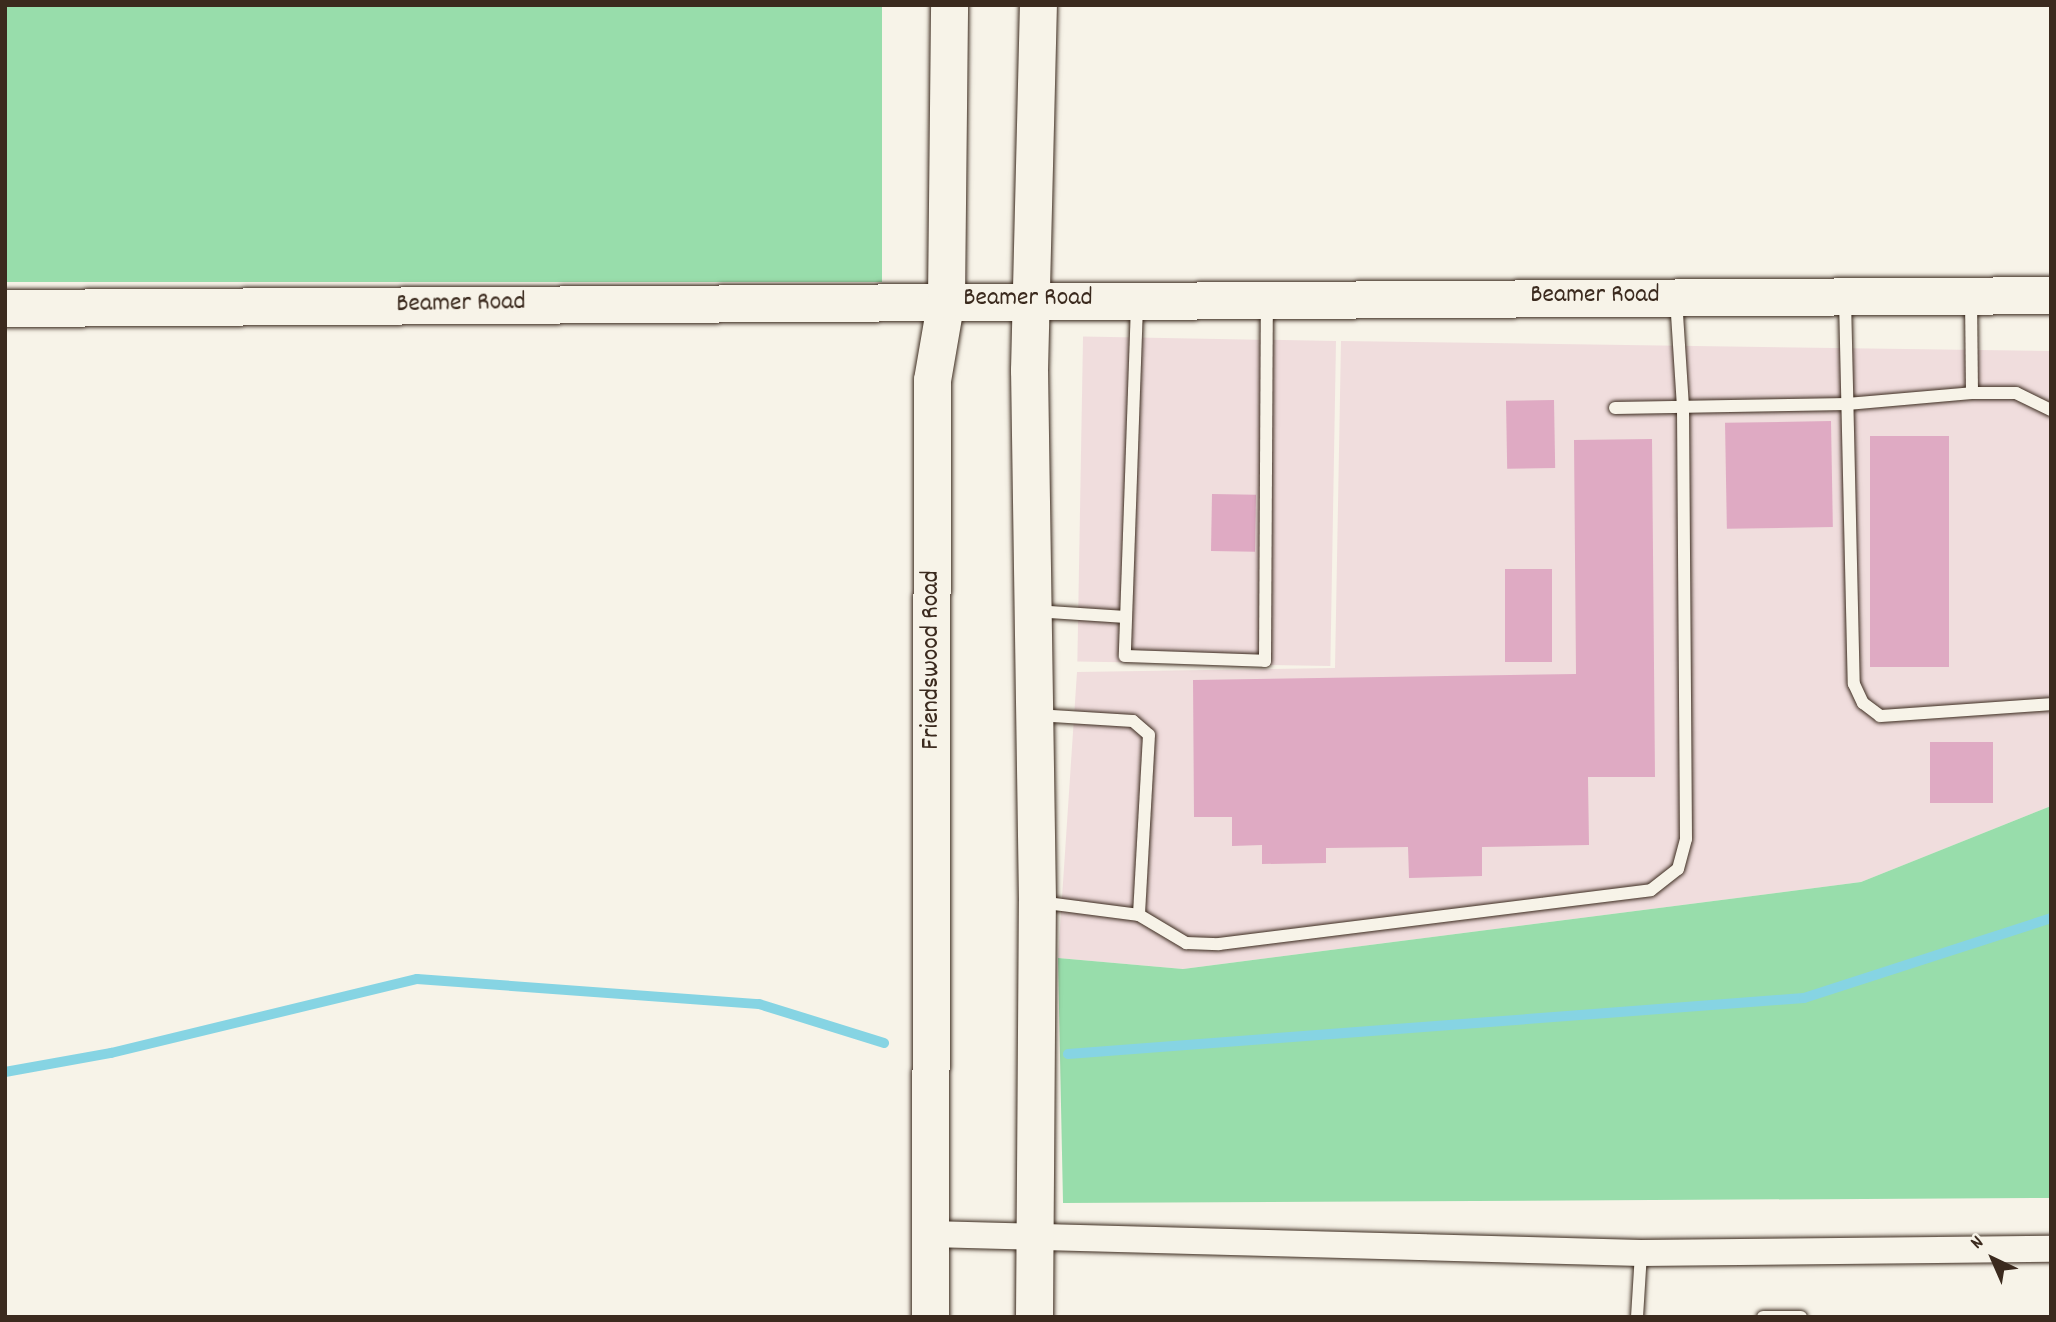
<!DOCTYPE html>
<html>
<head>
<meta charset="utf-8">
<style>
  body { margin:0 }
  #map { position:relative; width:2056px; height:1322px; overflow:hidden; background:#f7f3e8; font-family:Dekko,sans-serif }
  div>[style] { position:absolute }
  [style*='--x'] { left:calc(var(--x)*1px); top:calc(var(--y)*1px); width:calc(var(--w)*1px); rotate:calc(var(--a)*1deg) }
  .built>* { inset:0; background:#f0dddd; transform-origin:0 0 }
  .green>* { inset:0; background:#98ddab; transform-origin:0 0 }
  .stream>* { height:10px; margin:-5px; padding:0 5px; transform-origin:5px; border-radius:5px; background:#86d4e3 }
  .building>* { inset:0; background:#dfaac3; transform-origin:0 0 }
  .roads { filter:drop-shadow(0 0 2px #3b2a1e) drop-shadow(0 0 2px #3b2a1e) }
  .service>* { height:12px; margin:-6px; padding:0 6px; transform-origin:6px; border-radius:6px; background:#f7f3e8 }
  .minor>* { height:26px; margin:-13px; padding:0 13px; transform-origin:13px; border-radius:13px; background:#f7f3e8 }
  .secondary>* { height:37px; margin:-18.5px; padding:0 18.5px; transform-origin:18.5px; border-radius:18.5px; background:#f7f3e8 }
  span { translate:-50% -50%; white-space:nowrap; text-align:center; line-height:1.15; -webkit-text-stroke:5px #f7f3e8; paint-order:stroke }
  .street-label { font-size:26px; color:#3b2a1e }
  .frame { position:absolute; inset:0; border:7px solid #3b2a1e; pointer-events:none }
  .north { position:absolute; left:1958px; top:1224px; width:70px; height:70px; -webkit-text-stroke:5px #f7f3e8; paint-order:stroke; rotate:316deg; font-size:19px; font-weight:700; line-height:28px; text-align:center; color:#3b2a1e }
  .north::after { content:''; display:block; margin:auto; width:24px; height:32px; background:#3b2a1e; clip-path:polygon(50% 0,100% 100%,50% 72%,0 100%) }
</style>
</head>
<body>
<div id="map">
  <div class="built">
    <div style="left:1336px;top:341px;width:325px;height:253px;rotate:91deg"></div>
    <div style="clip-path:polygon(1341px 341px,2051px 351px,2051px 806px,1861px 882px,1183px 969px,1058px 958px,1077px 672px,1335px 668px)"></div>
  </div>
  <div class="green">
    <div style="left:5px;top:5px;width:877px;height:277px"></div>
    <div style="clip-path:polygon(2051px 806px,2051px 1198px,1063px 1203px,1058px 958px,1183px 969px,1861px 882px)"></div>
  </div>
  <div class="stream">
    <div style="--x:1068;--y:1054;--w:738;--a:-4.35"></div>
    <div style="--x:1804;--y:998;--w:260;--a:-17.9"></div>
    <div style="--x:5;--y:1072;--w:108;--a:-10.2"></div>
    <div style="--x:111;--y:1053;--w:315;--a:-13.6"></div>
    <div style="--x:417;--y:979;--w:343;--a:4.2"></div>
    <div style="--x:759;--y:1004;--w:131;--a:17.3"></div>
  </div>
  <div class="building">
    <div style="left:1554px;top:400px;width:68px;height:48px;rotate:89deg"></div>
    <div style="left:1831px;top:421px;width:106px;height:106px;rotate:89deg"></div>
    <div style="left:1949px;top:436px;width:231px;height:79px;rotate:90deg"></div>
    <div style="clip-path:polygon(1652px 439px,1655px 777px,1588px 777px,1589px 845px,1482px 847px,1482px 876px,1409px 878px,1408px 847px,1326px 848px,1326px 863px,1262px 864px,1262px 845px,1232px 846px,1232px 817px,1194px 817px,1193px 680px,1576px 674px,1574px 440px)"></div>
    <div style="left:1212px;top:494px;width:44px;height:57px;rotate:1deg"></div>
    <div style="left:1505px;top:569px;width:47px;height:93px"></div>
    <div style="left:1993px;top:742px;width:61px;height:63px;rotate:90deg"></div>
  </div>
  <div class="roads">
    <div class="service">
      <div style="--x:1845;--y:299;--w:385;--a:88.7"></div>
      <div style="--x:1854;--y:684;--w:21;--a:65"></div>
      <div style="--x:1863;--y:703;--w:21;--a:37"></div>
      <div style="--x:1880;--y:716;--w:171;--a:-4"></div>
      <div style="--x:1137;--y:305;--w:351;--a:92"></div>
      <div style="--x:1125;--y:656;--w:140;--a:2"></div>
      <div style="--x:1265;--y:661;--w:359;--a:-89.7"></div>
      <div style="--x:1972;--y:393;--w:44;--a:0"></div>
      <div style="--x:2016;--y:393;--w:39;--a:26"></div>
      <div style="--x:1615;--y:408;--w:232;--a:-1"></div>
      <div style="--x:1847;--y:404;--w:125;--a:-5"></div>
      <div style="--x:1972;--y:393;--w:94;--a:-90.6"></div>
      <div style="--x:1034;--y:611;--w:92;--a:3.7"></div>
      <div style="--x:1036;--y:715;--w:97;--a:3.5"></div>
      <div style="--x:1133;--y:721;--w:21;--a:41"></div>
      <div style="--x:1149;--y:735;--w:180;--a:93.2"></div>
      <div style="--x:1039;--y:902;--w:101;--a:7.4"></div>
      <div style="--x:1139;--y:915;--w:55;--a:30.8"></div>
      <div style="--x:1186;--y:943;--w:33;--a:2"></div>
      <div style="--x:1219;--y:944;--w:435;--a:-7.1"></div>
      <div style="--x:1651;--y:890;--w:34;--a:-38"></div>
      <div style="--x:1678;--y:869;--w:31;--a:-75"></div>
      <div style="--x:1686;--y:839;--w:432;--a:-90.4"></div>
      <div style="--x:1683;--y:407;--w:107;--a:-93.7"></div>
      <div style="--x:1637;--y:1317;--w:64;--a:-86.4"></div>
      <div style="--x:1763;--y:1317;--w:38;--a:0"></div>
    </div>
    <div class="minor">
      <div style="--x:930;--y:1234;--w:711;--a:1.53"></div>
      <div style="--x:1641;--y:1253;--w:410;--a:-0.6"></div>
    </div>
    <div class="secondary">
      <div style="--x:5;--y:308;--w:2046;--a:-0.36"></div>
      <div style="--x:930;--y:1317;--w:937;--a:-89.88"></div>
      <div style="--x:932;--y:380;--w:82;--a:-80.2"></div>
      <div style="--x:946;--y:299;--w:294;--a:-89.4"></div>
      <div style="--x:1034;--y:1317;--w:416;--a:-89.6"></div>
      <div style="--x:1037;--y:901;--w:531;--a:-90.86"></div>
      <div style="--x:1029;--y:370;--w:365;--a:-88.6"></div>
    </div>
  </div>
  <div class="street-label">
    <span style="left:1595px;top:296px">Beamer Road</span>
    <span style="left:1028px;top:299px">Beamer Road</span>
    <span style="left:461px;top:304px;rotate:-1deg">Beamer Road</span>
    <span style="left:932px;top:660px;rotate:-90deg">Friendswood Road</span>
  </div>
  <div class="frame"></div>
  <div class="north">N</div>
</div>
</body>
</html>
